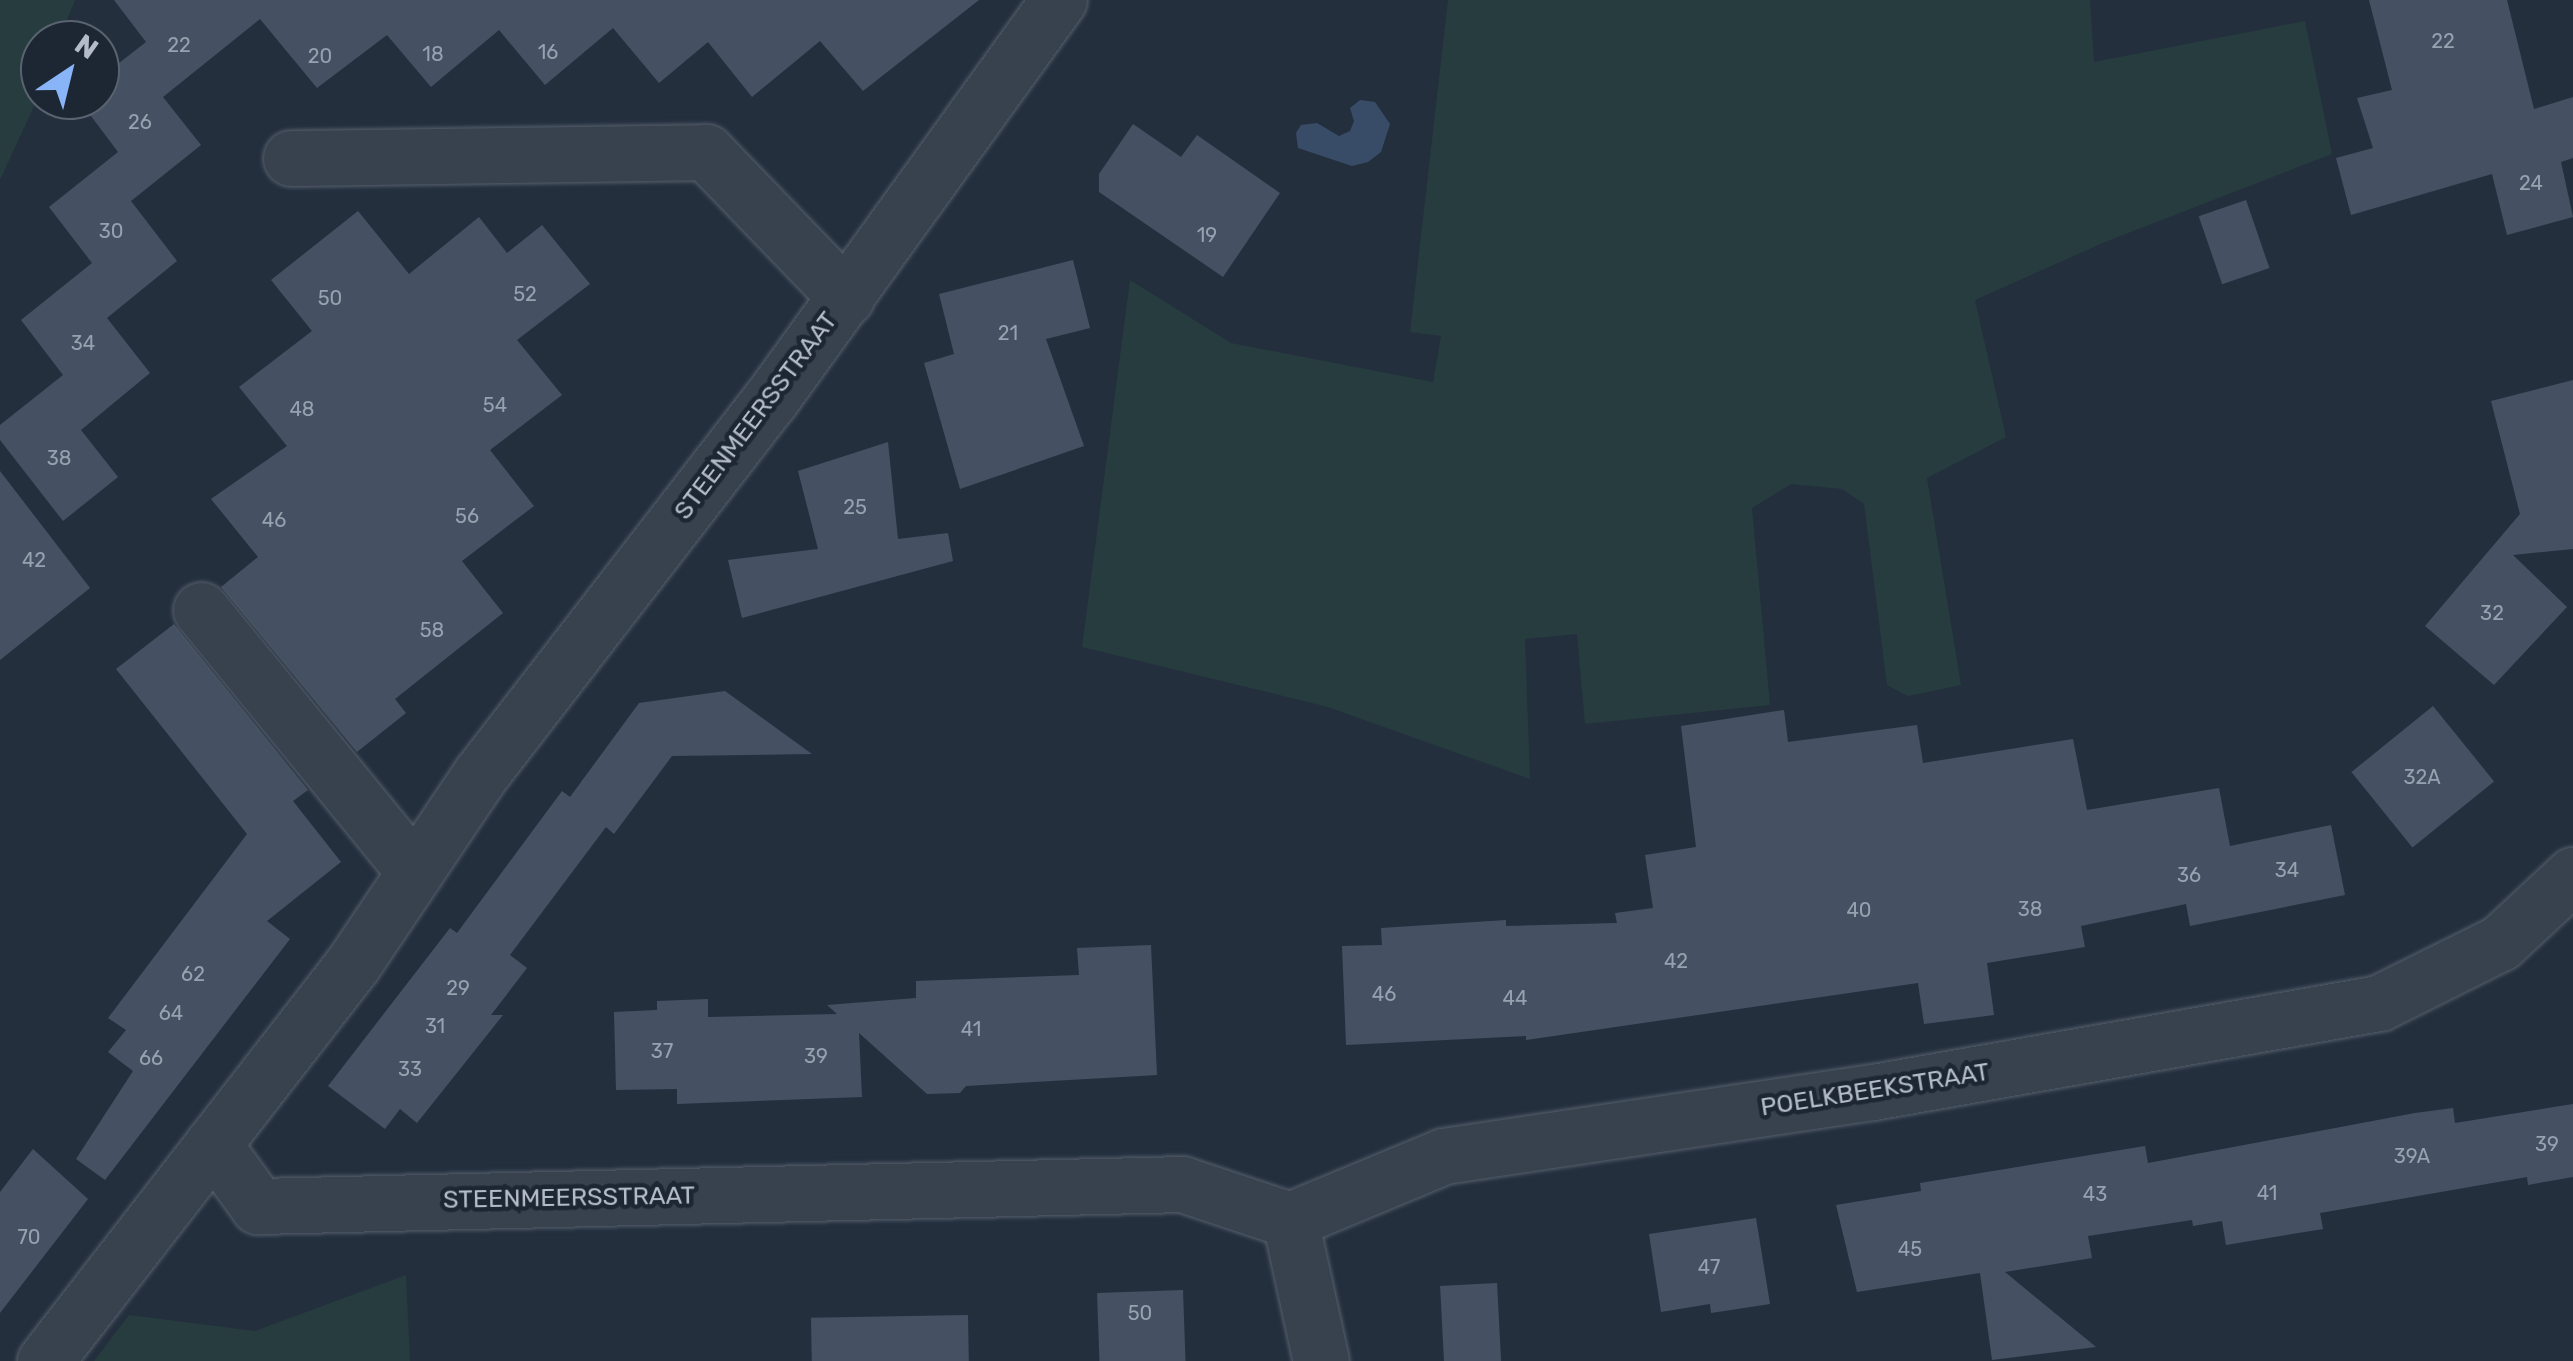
<!DOCTYPE html>
<html>
<head>
<meta charset="utf-8">
<style>
  body { margin:0 }
  #map { position:relative; width:2573px; height:1361px; overflow:hidden; background:#242f3e; font-family:Rubik,sans-serif }
  div>[style] { position:absolute }
  [style*='--x'] { left:calc(var(--x)*1px); top:calc(var(--y)*1px); width:calc(var(--w)*1px); rotate:calc(var(--a)*1deg) }
  .green>* { inset:0; background:#263c3f }
  .water>* { inset:0; background:#394c67 }
  .building>* { inset:0; background:#455162; transform-origin:0 0 }
  .roads { filter:drop-shadow(0 0 2px #565f6c) drop-shadow(0 0 2px #565f6c) }
  .minor>* { height:55px; margin:-27.5px; padding:0 27.5px; transform-origin:27.5px; border-radius:27.5px; background:#38414e }
  span { translate:-50% -50%; white-space:nowrap; text-align:center; line-height:1.15; -webkit-text-stroke:9px #1d2633; paint-order:stroke }
  .number-label { font-size:20px; color:#98a1af }
  .number-label span { -webkit-text-stroke-width:0 }
  .street-label { font-size:25px; color:#b4bcc9 }
  .north { position:absolute; left:20px; top:20px; width:100px; height:100px; box-sizing:border-box; background:#1d2633; border:2px solid #59626f; border-radius:50%; rotate:35deg; font-size:28px; font-weight:700; line-height:40px; text-align:center; color:#b4bcc9 }
  .north::after { content:''; display:block; margin:auto; width:35px; height:45px; background:#8ab4f8; clip-path:polygon(50% 0,100% 100%,50% 72%,0 100%) }
</style>
</head>
<body>
<div id="map">
  <div class="green">
    <div style="clip-path:polygon(0 0,75px 0,59px 40px,40px 40px,40px 93px,0 180px)"></div>
    <div style="clip-path:polygon(1448px 0,2090px 0,2094px 62px,2305px 21px,2332px 154px,2105px 242px,1975px 300px,2006px 437px,1927px 478px,1961px 685px,1908px 696px,1887px 685px,1864px 504px,1842px 489px,1791px 484px,1752px 508px,1770px 705px,1585px 724px,1577px 634px,1525px 639px,1530px 779px,1328px 707px,1082px 647px,1130px 280px,1231px 343px,1433px 382px,1441px 336px,1410px 332px)"></div>
    <div style="clip-path:polygon(406px 1275px,410px 1361px,94px 1361px,129px 1315px,255px 1331px)"></div>
  </div>
  <div class="water">
    <div style="clip-path:polygon(1360px 100px,1375px 102px,1390px 124px,1381px 152px,1368px 162px,1352px 166px,1298px 148px,1296px 133px,1301px 125px,1317px 123px,1339px 136px,1350px 131px,1354px 121px,1350px 108px)"></div>
  </div>
  <div class="building">
    <div style="clip-path:polygon(114px 0,979px 0,863px 91px,820px 41px,752px 97px,708px 42px,659px 83px,613px 28px,545px 85px,499px 30px,431px 87px,387px 35px,317px 88px,260px 19px,163px 97px,201px 145px,131px 201px,177px 261px,107px 318px,150px 373px,81px 430px,118px 477px,63px 521px,0 440px,0 425px,63px 375px,21px 320px,92px 263px,49px 207px,118px 152px,79px 100px,100px 100px,100px 78px,146px 42px)"></div>
    <div style="clip-path:polygon(2369px 0,2507px 0,2534px 109px,2573px 97px,2573px 158px,2561px 162px,2573px 217px,2507px 235px,2492px 174px,2351px 215px,2336px 158px,2373px 148px,2357px 98px,2392px 90px)"></div>
    <div style="clip-path:polygon(1133px 124px,1181px 157px,1197px 135px,1280px 193px,1223px 277px,1099px 192px,1099px 174px)"></div>
    <div style="left:2246px;top:200px;width:72px;height:50px;rotate:71deg"></div>
    <div style="clip-path:polygon(358px 211px,409px 274px,479px 217px,507px 253px,542px 225px,590px 284px,517px 340px,562px 395px,490px 450px,534px 506px,462px 561px,503px 613px,395px 699px,406px 713px,357px 752px,221px 587px,258px 557px,211px 499px,287px 446px,239px 387px,312px 331px,271px 280px)"></div>
    <div style="clip-path:polygon(1073px 260px,1090px 328px,1046px 339px,1084px 446px,960px 489px,924px 363px,954px 354px,939px 294px)"></div>
    <div style="clip-path:polygon(2573px 380px,2573px 549px,2513px 555px,2567px 607px,2494px 685px,2425px 626px,2520px 514px,2491px 401px)"></div>
    <div style="clip-path:polygon(888px 442px,898px 539px,948px 533px,953px 561px,742px 618px,728px 560px,818px 549px,798px 471px)"></div>
    <div style="clip-path:polygon(0 471px,90px 588px,0 660px)"></div>
    <div style="clip-path:polygon(174px 624px,308px 790px,293px 801px,341px 862px,267px 921px,290px 939px,105px 1180px,76px 1159px,133px 1071px,108px 1052px,126px 1030px,108px 1018px,247px 834px,116px 669px)"></div>
    <div style="clip-path:polygon(725px 691px,812px 754px,672px 756px,614px 834px,606px 827px,510px 955px,527px 968px,491px 1015px,503px 1015px,417px 1123px,400px 1109px,385px 1129px,328px 1086px,450px 928px,457px 933px,562px 791px,570px 797px,639px 703px)"></div>
    <div style="left:2433px;top:706px;width:97px;height:105px;rotate:51deg"></div>
    <div style="clip-path:polygon(1784px 710px,1788px 742px,1917px 725px,1923px 763px,2073px 739px,2087px 810px,2219px 788px,2230px 846px,2331px 825px,2345px 895px,2190px 926px,2186px 904px,2081px 926px,2085px 947px,1987px 963px,1994px 1015px,1924px 1024px,1918px 983px,1526px 1040px,1526px 1036px,1346px 1045px,1342px 946px,1382px 945px,1381px 928px,1506px 920px,1506px 926px,1617px 923px,1615px 913px,1653px 908px,1645px 855px,1696px 847px,1681px 726px)"></div>
    <div style="clip-path:polygon(1151px 945px,1157px 1075px,966px 1086px,960px 1093px,927px 1094px,859px 1033px,862px 1097px,677px 1104px,677px 1089px,616px 1090px,614px 1012px,657px 1010px,657px 1001px,708px 999px,708px 1017px,837px 1014px,827px 1005px,916px 998px,916px 981px,1079px 975px,1077px 948px)"></div>
    <div style="clip-path:polygon(2573px 1104px,2573px 1177px,2528px 1185px,2527px 1177px,2320px 1213px,2323px 1229px,2226px 1245px,2222px 1221px,2193px 1226px,2192px 1220px,2088px 1236px,2092px 1258px,2005px 1272px,2096px 1347px,1992px 1360px,1980px 1273px,1857px 1292px,1836px 1205px,1921px 1191px,1920px 1183px,2145px 1146px,2148px 1163px,2415px 1113px,2453px 1108px,2455px 1123px)"></div>
    <div style="clip-path:polygon(33px 1149px,88px 1199px,0 1313px,0 1192px)"></div>
    <div style="clip-path:polygon(1756px 1218px,1770px 1304px,1711px 1313px,1710px 1304px,1661px 1312px,1649px 1234px)"></div>
    <div style="left:1497px;top:1283px;width:78px;height:57px;rotate:87deg"></div>
    <div style="left:1183px;top:1290px;width:71px;height:86px;rotate:88deg"></div>
    <div style="left:968px;top:1315px;width:46px;height:157px;rotate:89deg"></div>
  </div>
  <div class="roads">
    <div class="minor">
      <div style="--x:291;--y:158;--w:415;--a:-0.8"></div>
      <div style="--x:706;--y:152;--w:202;--a:46"></div>
      <div style="--x:201;--y:610;--w:338;--a:50.8"></div>
      <div style="--x:213;--y:1144;--w:77;--a:54"></div>
      <div style="--x:258;--y:1206;--w:924;--a:-1.36"></div>
      <div style="--x:1182;--y:1184;--w:114;--a:18.4"></div>
      <div style="--x:1290;--y:1220;--w:167;--a:-22.6"></div>
      <div style="--x:1444;--y:1156;--w:434;--a:-8.5"></div>
      <div style="--x:1873;--y:1092;--w:514;--a:-9.98"></div>
      <div style="--x:2379;--y:1003;--w:135;--a:-26.4"></div>
      <div style="--x:2500;--y:943;--w:100;--a:-43"></div>
      <div style="--x:1290;--y:1220;--w:144;--a:77.6"></div>
      <div style="--x:45;--y:1361;--w:502;--a:-52.2"></div>
      <div style="--x:353;--y:964;--w:228;--a:-56.1"></div>
      <div style="--x:480;--y:775;--w:475;--a:-52.3"></div>
      <div style="--x:771;--y:399;--w:492;--a:-54.2"></div>
    </div>
  </div>
  <div class="number-label">
    <span style="left:2443px;top:41px">22</span>
    <span style="left:179px;top:45px">22</span>
    <span style="left:548px;top:52px">16</span>
    <span style="left:433px;top:54px">18</span>
    <span style="left:320px;top:56px">20</span>
    <span style="left:140px;top:122px">26</span>
    <span style="left:2531px;top:183px">24</span>
    <span style="left:111px;top:231px">30</span>
    <span style="left:1207px;top:235px">19</span>
    <span style="left:525px;top:294px">52</span>
    <span style="left:330px;top:298px">50</span>
    <span style="left:1008px;top:333px">21</span>
    <span style="left:83px;top:343px">34</span>
    <span style="left:495px;top:405px">54</span>
    <span style="left:302px;top:409px">48</span>
    <span style="left:59px;top:458px">38</span>
    <span style="left:855px;top:507px">25</span>
    <span style="left:467px;top:516px">56</span>
    <span style="left:274px;top:520px">46</span>
    <span style="left:34px;top:560px">42</span>
    <span style="left:2492px;top:613px">32</span>
    <span style="left:432px;top:630px">58</span>
    <span style="left:2422px;top:777px">32A</span>
    <span style="left:2287px;top:870px">34</span>
    <span style="left:2189px;top:875px">36</span>
    <span style="left:2030px;top:909px">38</span>
    <span style="left:1859px;top:910px">40</span>
    <span style="left:1676px;top:961px">42</span>
    <span style="left:193px;top:974px">62</span>
    <span style="left:458px;top:988px">29</span>
    <span style="left:1384px;top:994px">46</span>
    <span style="left:1515px;top:998px">44</span>
    <span style="left:171px;top:1013px">64</span>
    <span style="left:435px;top:1026px">31</span>
    <span style="left:971px;top:1029px">41</span>
    <span style="left:662px;top:1051px">37</span>
    <span style="left:816px;top:1056px">39</span>
    <span style="left:151px;top:1058px">66</span>
    <span style="left:410px;top:1069px">33</span>
    <span style="left:2547px;top:1144px">39</span>
    <span style="left:2412px;top:1156px">39A</span>
    <span style="left:2267px;top:1193px">41</span>
    <span style="left:2095px;top:1194px">43</span>
    <span style="left:29px;top:1237px">70</span>
    <span style="left:1910px;top:1249px">45</span>
    <span style="left:1709px;top:1267px">47</span>
    <span style="left:1140px;top:1313px">50</span>
  </div>
  <div class="street-label">
    <span style="left:756px;top:416px;rotate:-53deg">STEENMEERSSTRAAT</span>
    <span style="left:1875px;top:1090px;rotate:-9deg">POELKBEEKSTRAAT</span>
    <span style="left:569px;top:1198px;rotate:-1deg">STEENMEERSSTRAAT</span>
  </div>
  <div class="north">N</div>
</div>
</body>
</html>
